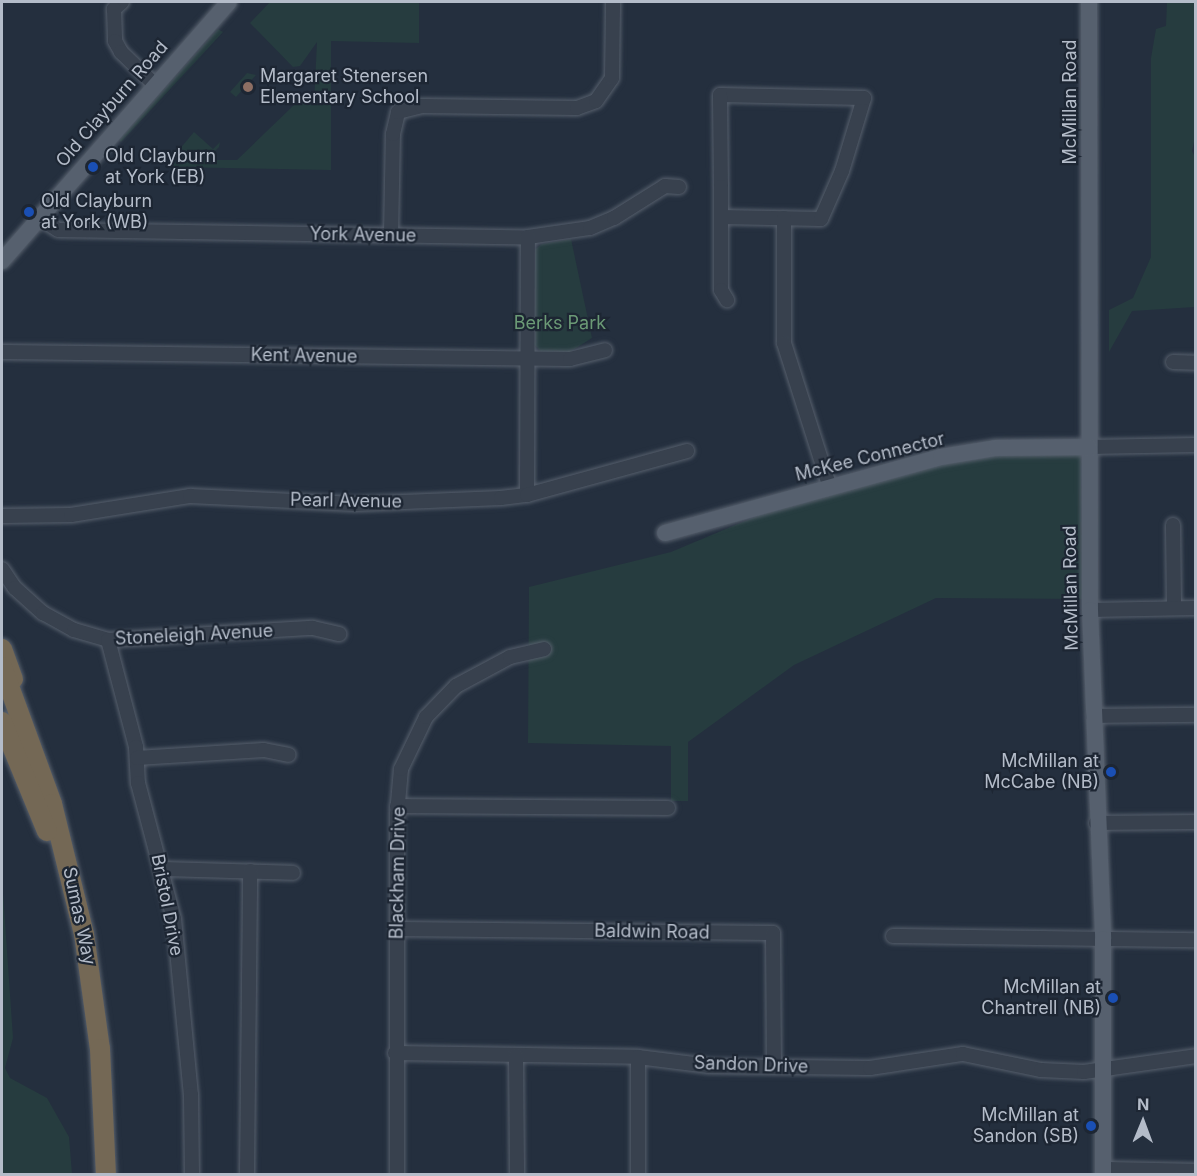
<!DOCTYPE html>
<html>
<head>
<meta charset="utf-8">
<style>
  body { margin:0 }
  #map { position:relative; width:1197px; height:1176px; overflow:hidden; background:#242f3e; font-family:Inter,sans-serif }
  div>[style] { position:absolute }
  [style*='--x'] { left:calc(var(--x)*1px); top:calc(var(--y)*1px); width:calc(var(--w)*1px); rotate:calc(var(--a)*1deg) }
  .green>* { inset:0; background:#263c3f }
  .roads { filter:drop-shadow(0 0 2px #565f6c) drop-shadow(0 0 2px #565f6c) }
  .minor>* { height:14px; margin:-7px; padding:0 7px; transform-origin:7px; border-radius:7px; background:#38414e }
  .major>* { height:16px; margin:-8px; padding:0 8px; transform-origin:8px; border-radius:8px; background:#56606e }
  .highway>* { height:20px; margin:-10px; padding:0 10px; transform-origin:10px; border-radius:10px; background:#746855 }
  .dots>* { width:16px; height:16px; translate:-50% -50%; box-sizing:border-box; border:3px solid #1d2633; border-radius:50% }
  span { translate:-50% -50%; white-space:nowrap; text-align:center; line-height:1.15; -webkit-text-stroke:4.5px #1d2633; paint-order:stroke }
  .poi-label { font-size:18px; color:#b4bcc9 }
  .left { translate:0 -50%; text-align:left }
  .right { translate:-100% -50%; text-align:right }
  .street-label { font-size:18px; color:#b4bcc9 }
  .park-label { font-size:18px; color:#6b9a76 }
  .frame { position:absolute; inset:0; border:3px solid #b4bcc9; pointer-events:none }
  .north { position:absolute; left:1113px; top:1092px; width:60px; height:60px; -webkit-text-stroke:4px #1d2633; paint-order:stroke; rotate:1deg; font-size:16px; font-weight:700; line-height:24px; text-align:center; color:#b4bcc9 }
  .north::after { content:''; display:block; margin:auto; width:21px; height:27px; background:#b4bcc9; clip-path:polygon(50% 0,100% 100%,50% 72%,0 100%) }
</style>
</head>
<body>
<div id="map">
  <div class="green">
    <div style="clip-path:polygon(270px 2px,419px 2px,419px 43px,331px 41px,331px 170px,169px 167px,179px 160px,237px 160px,294px 105px,300px 102px,314px 104px,317px 42px,300px 66px,293px 67px,250px 23px)"></div>
    <div style="clip-path:polygon(1167px 2px,1195px 2px,1196px 133px,1192px 151px,1196px 159px,1195px 307px,1132px 311px,1109px 352px,1109px 310px,1133px 298px,1151px 257px,1151px 58px,1156px 29px,1166px 26px)"></div>
    <div style="clip-path:polygon(218px 29px,223px 32px,121px 142px,119px 140px)"></div>
    <div style="clip-path:polygon(247px 73px,256px 75px,236px 97px,230px 92px)"></div>
    <div style="clip-path:polygon(194px 132px,213px 149px,220px 142px,219px 147px,215px 151px,178px 151px)"></div>
    <div style="clip-path:polygon(571px 239px,592px 338px,568px 353px,541px 352px,534px 344px,533px 251px,542px 244px)"></div>
    <div style="clip-path:polygon(1081px 452px,1083px 599px,936px 598px,794px 665px,688px 742px,688px 801px,671px 801px,671px 746px,528px 743px,529px 587px,671px 552px,776px 508px,945px 461px,1000px 453px)"></div>
    <div style="clip-path:polygon(2px 878px,13px 1038px,5px 1068px,10px 1078px,47px 1098px,69px 1137px,72px 1174px,2px 1174px)"></div>
  </div>
  <div class="roads">
    <div class="minor">
      <div style="--x:122;--y:2;--w:11;--a:139"></div>
      <div style="--x:114;--y:9;--w:32;--a:88"></div>
      <div style="--x:115;--y:41;--w:13;--a:61"></div>
      <div style="--x:121;--y:52;--w:46;--a:44.1"></div>
      <div style="--x:721;--y:217;--w:100;--a:1.1"></div>
      <div style="--x:821;--y:219;--w:52;--a:-66.4"></div>
      <div style="--x:842;--y:171;--w:76;--a:-73.2"></div>
      <div style="--x:864;--y:98;--w:144;--a:-178.8"></div>
      <div style="--x:720;--y:95;--w:92;--a:89.4"></div>
      <div style="--x:721;--y:187;--w:103;--a:90"></div>
      <div style="--x:721;--y:290;--w:12;--a:59"></div>
      <div style="--x:39;--y:218;--w:22;--a:32"></div>
      <div style="--x:58;--y:230;--w:470;--a:0.9"></div>
      <div style="--x:528;--y:237;--w:63;--a:-8.3"></div>
      <div style="--x:590;--y:228;--w:26;--a:-23"></div>
      <div style="--x:614;--y:218;--w:60;--a:-32.1"></div>
      <div style="--x:665;--y:186;--w:14;--a:4"></div>
      <div style="--x:784;--y:218;--w:125;--a:90"></div>
      <div style="--x:784;--y:343;--w:149;--a:72.4"></div>
      <div style="--x:391;--y:235;--w:101;--a:-88.9"></div>
      <div style="--x:393;--y:134;--w:23;--a:-77"></div>
      <div style="--x:398;--y:112;--w:25;--a:-14"></div>
      <div style="--x:422;--y:106;--w:155;--a:0.7"></div>
      <div style="--x:577;--y:108;--w:20;--a:-20"></div>
      <div style="--x:596;--y:101;--w:28;--a:-55"></div>
      <div style="--x:612;--y:78;--w:76;--a:-89.2"></div>
      <div style="--x:2;--y:352;--w:568;--a:0.71"></div>
      <div style="--x:570;--y:359;--w:36;--a:-14"></div>
      <div style="--x:1173;--y:362;--w:23;--a:2"></div>
      <div style="--x:1089;--y:447;--w:107;--a:-1.1"></div>
      <div style="--x:527;--y:495;--w:258;--a:-89.8"></div>
      <div style="--x:2;--y:516;--w:69;--a:-0.8"></div>
      <div style="--x:71;--y:515;--w:121;--a:-9.1"></div>
      <div style="--x:190;--y:496;--w:165;--a:2.8"></div>
      <div style="--x:355;--y:504;--w:146;--a:-2.4"></div>
      <div style="--x:501;--y:498;--w:26;--a:-7"></div>
      <div style="--x:527;--y:495;--w:166;--a:-15.4"></div>
      <div style="--x:1173;--y:525;--w:83;--a:89.3"></div>
      <div style="--x:2;--y:569;--w:23;--a:56"></div>
      <div style="--x:15;--y:588;--w:38;--a:42"></div>
      <div style="--x:43;--y:613;--w:35;--a:29"></div>
      <div style="--x:74;--y:630;--w:35;--a:16"></div>
      <div style="--x:108;--y:640;--w:205;--a:-3.4"></div>
      <div style="--x:313;--y:628;--w:27;--a:13"></div>
      <div style="--x:1090;--y:610;--w:106;--a:-1.1"></div>
      <div style="--x:108;--y:640;--w:111;--a:75.3"></div>
      <div style="--x:136;--y:747;--w:36;--a:87"></div>
      <div style="--x:138;--y:783;--w:141;--a:75.2"></div>
      <div style="--x:174;--y:919;--w:177;--a:84.5"></div>
      <div style="--x:191;--y:1095;--w:79;--a:89.3"></div>
      <div style="--x:1093;--y:716;--w:103;--a:-0.6"></div>
      <div style="--x:137;--y:758;--w:127;--a:-3.6"></div>
      <div style="--x:264;--y:750;--w:25;--a:11"></div>
      <div style="--x:397;--y:806;--w:271;--a:0.4"></div>
      <div style="--x:1096;--y:823;--w:100;--a:-0.6"></div>
      <div style="--x:162;--y:869;--w:131;--a:1.7"></div>
      <div style="--x:397;--y:929;--w:376;--a:0.6"></div>
      <div style="--x:773;--y:933;--w:134;--a:89.6"></div>
      <div style="--x:893;--y:936;--w:303;--a:0.8"></div>
      <div style="--x:395;--y:1053;--w:243;--a:0.9"></div>
      <div style="--x:638;--y:1057;--w:72;--a:7.2"></div>
      <div style="--x:709;--y:1066;--w:161;--a:0.7"></div>
      <div style="--x:870;--y:1068;--w:94;--a:-8.6"></div>
      <div style="--x:963;--y:1054;--w:80;--a:11.6"></div>
      <div style="--x:1041;--y:1070;--w:43;--a:2.7"></div>
      <div style="--x:1084;--y:1072;--w:113;--a:-8.1"></div>
      <div style="--x:516;--y:1055;--w:119;--a:89.5"></div>
      <div style="--x:638;--y:1057;--w:117;--a:90"></div>
      <div style="--x:1103;--y:1169;--w:93;--a:1.2"></div>
      <div style="--x:247;--y:1174;--w:303;--a:-89.4"></div>
      <div style="--x:397;--y:1174;--w:360;--a:-90"></div>
      <div style="--x:397;--y:814;--w:45;--a:-84.9"></div>
      <div style="--x:401;--y:769;--w:58;--a:-64.3"></div>
      <div style="--x:426;--y:717;--w:43;--a:-45.9"></div>
      <div style="--x:456;--y:686;--w:61;--a:-28.2"></div>
      <div style="--x:510;--y:657;--w:35;--a:-13"></div>
    </div>
    <div class="major">
      <div style="--x:1089;--y:2;--w:608;--a:89.91"></div>
      <div style="--x:1090;--y:610;--w:329;--a:87.7"></div>
      <div style="--x:1103;--y:939;--w:235;--a:90"></div>
      <div style="--x:2;--y:261;--w:344;--a:-48.8"></div>
      <div style="--x:665;--y:533;--w:286;--a:-15.4"></div>
      <div style="--x:941;--y:457;--w:56;--a:-9.3"></div>
      <div style="--x:996;--y:448;--w:93;--a:-0.6"></div>
    </div>
    <div class="highway">
      <div style="--x:2;--y:649;--w:32;--a:70"></div>
      <div style="--x:2;--y:667;--w:146;--a:69.9"></div>
      <div style="--x:52;--y:804;--w:134;--a:76.2"></div>
      <div style="--x:84;--y:934;--w:116;--a:82.1"></div>
      <div style="--x:100;--y:1049;--w:125;--a:87.3"></div>
      <div style="--x:2;--y:722;--w:118;--a:67.6"></div>
    </div>
  </div>
  <div class="dots">
    <div style="left:248px;top:87px;background:#8d6e63"></div>
    <div style="left:93px;top:167px;background:#1a4fb4"></div>
    <div style="left:29px;top:212px;background:#1a4fb4"></div>
    <div style="left:1111px;top:772px;background:#1a4fb4"></div>
    <div style="left:1113px;top:998px;background:#1a4fb4"></div>
    <div style="left:1091px;top:1126px;background:#1a4fb4"></div>
  </div>
  <div class="poi-label">
    <span class="left" style="left:260px;top:87px">Margaret Stenersen<br>Elementary School</span>
    <span class="left" style="left:105px;top:167px">Old Clayburn<br>at York (EB)</span>
    <span class="left" style="left:41px;top:212px">Old Clayburn<br>at York (WB)</span>
    <span class="right" style="left:1099px;top:772px">McMillan at<br>McCabe (NB)</span>
    <span class="right" style="left:1101px;top:998px">McMillan at<br>Chantrell (NB)</span>
    <span class="right" style="left:1079px;top:1126px">McMillan at<br>Sandon (SB)</span>
  </div>
  <div class="street-label">
    <span style="left:1070px;top:102px;rotate:-90deg">McMillan Road</span>
    <span style="left:112px;top:104px;rotate:-49deg">Old Clayburn Road</span>
    <span style="left:363px;top:235px;rotate:1deg">York Avenue</span>
    <span style="left:304px;top:356px;rotate:1deg">Kent Avenue</span>
    <span style="left:870px;top:457px;rotate:-14deg">McKee Connector</span>
    <span style="left:346px;top:501px;rotate:1deg">Pearl Avenue</span>
    <span style="left:1071px;top:588px;rotate:-91deg">McMillan Road</span>
    <span style="left:194px;top:635px;rotate:-3deg">Stoneleigh Avenue</span>
    <span style="left:398px;top:873px;rotate:-89deg">Blackham Drive</span>
    <span style="left:167px;top:905px;rotate:79deg">Bristol Drive</span>
    <span style="left:79px;top:916px;rotate:78deg">Sumas Way</span>
    <span style="left:652px;top:932px;rotate:1deg">Baldwin Road</span>
    <span style="left:751px;top:1065px;rotate:2deg">Sandon Drive</span>
  </div>
  <div class="park-label">
    <span style="left:560px;top:323px">Berks Park</span>
  </div>
  <div class="frame"></div>
  <div class="north">N</div>
</div>
</body>
</html>
